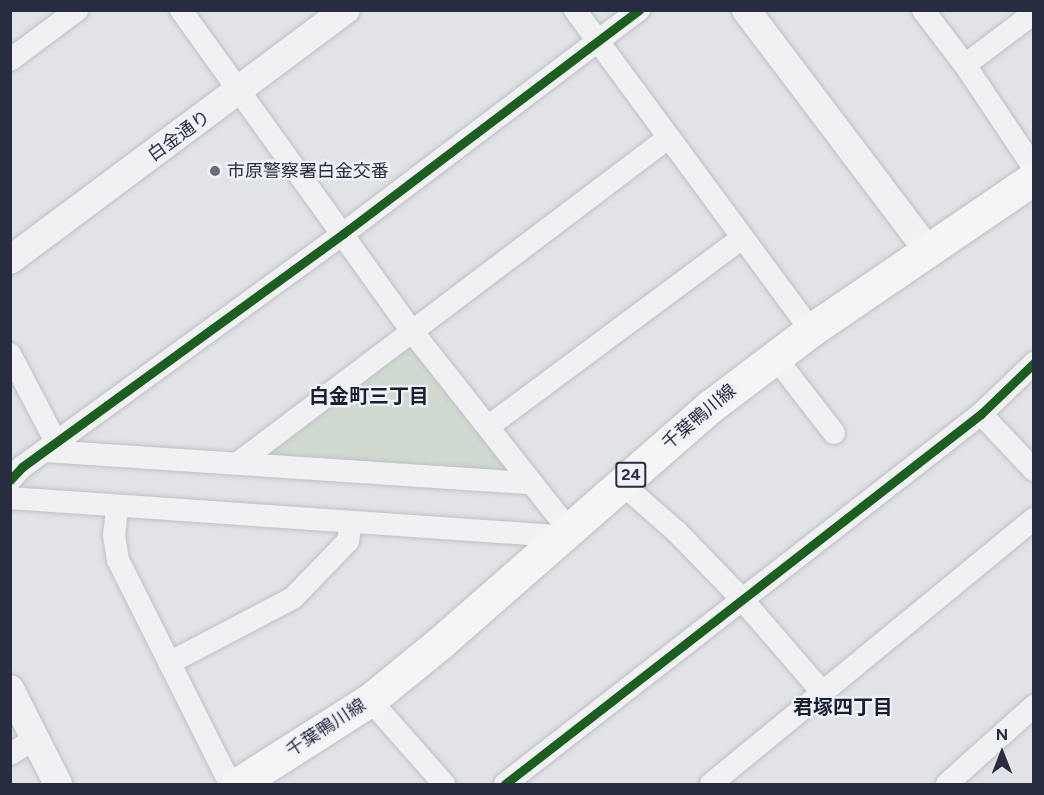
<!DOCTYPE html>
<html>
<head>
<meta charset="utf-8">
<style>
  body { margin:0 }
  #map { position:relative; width:1044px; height:795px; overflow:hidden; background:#e1e3e7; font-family:Figtree,"Noto Sans JP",sans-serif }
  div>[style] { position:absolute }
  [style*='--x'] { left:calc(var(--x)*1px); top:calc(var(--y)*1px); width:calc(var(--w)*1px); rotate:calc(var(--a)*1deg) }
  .green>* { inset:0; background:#d0dad1 }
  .roads { filter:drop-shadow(0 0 2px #bec0c5) drop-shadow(0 0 2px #bec0c5) }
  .minor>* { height:22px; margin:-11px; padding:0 11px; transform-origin:11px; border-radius:11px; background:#f1f1f3 }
  .tertiary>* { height:28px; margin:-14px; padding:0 14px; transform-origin:14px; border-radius:14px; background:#f1f1f3 }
  .primary>* { height:33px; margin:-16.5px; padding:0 16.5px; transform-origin:16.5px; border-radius:16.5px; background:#f5f5f6 }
  .cycleway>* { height:9px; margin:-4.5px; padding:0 4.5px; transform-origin:4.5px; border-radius:4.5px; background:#1b5e20 }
  .dots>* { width:16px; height:16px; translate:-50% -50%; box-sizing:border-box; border:3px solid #eef1f6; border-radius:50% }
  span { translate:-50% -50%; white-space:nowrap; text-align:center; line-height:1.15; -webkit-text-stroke:4.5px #eef1f6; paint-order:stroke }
  .shield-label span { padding:2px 4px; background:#eef1f6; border:2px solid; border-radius:4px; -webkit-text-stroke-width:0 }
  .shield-label { font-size:16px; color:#272d41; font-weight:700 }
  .street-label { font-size:18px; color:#272d41 }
  .poi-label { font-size:18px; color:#272d41 }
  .left { translate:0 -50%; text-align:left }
  .neighbourhood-label { font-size:20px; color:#191f31; font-weight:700 }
  .frame { position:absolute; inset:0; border:12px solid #272d41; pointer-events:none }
  .north { position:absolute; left:972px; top:723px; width:60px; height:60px; -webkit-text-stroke:4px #eef1f6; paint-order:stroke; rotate:0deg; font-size:16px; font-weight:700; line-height:24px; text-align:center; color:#272d41 }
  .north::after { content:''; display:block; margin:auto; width:21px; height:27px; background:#272d41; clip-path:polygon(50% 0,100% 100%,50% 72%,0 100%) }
</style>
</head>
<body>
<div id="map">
  <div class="green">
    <div style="clip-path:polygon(411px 330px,528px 483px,238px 463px)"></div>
  </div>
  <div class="roads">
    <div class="minor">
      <div style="--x:181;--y:10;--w:394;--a:54.3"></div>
      <div style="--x:411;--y:330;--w:253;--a:51.7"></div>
      <div style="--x:575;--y:10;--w:398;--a:53.6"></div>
      <div style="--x:923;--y:10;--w:69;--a:52.6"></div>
      <div style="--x:965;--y:65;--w:124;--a:56.2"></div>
      <div style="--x:10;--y:60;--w:84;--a:-36.7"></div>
      <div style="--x:965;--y:65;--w:86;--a:-37"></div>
      <div style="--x:10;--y:354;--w:99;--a:62.4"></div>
      <div style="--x:775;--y:357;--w:96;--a:52.2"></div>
      <div style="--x:981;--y:414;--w:77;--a:46.6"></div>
      <div style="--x:489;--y:426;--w:315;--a:-36.6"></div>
      <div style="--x:45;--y:451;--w:484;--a:3.8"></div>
      <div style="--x:238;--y:463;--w:539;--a:-37.08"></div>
      <div style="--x:10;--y:480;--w:18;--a:-47"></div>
      <div style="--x:22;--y:467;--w:398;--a:-36"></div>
      <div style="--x:344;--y:233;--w:370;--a:-37.1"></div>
      <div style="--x:621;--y:483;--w:74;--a:41.2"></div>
      <div style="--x:677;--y:532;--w:92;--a:45.9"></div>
      <div style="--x:741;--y:598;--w:124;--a:49.2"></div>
      <div style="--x:10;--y:498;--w:549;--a:3.97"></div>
      <div style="--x:117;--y:508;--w:27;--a:96"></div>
      <div style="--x:114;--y:535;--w:25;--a:81"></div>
      <div style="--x:118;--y:560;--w:250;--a:63.4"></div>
      <div style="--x:169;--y:663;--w:140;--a:-27.7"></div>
      <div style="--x:293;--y:598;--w:79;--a:-46"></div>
      <div style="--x:348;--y:541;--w:18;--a:-81"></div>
      <div style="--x:370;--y:700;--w:112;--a:48.6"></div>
      <div style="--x:10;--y:754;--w:29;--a:-31"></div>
      <div style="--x:505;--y:784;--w:603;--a:-37.86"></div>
      <div style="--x:981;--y:414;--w:74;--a:-43.9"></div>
      <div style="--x:711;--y:784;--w:418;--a:-39.4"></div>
      <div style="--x:947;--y:784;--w:117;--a:-41.9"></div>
    </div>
    <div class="tertiary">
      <div style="--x:746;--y:10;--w:302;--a:52.9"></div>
      <div style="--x:10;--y:260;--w:419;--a:-36.7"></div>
      <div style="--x:10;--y:689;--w:106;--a:63.2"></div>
    </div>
    <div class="primary">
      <div style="--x:238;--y:784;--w:156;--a:-32.5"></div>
      <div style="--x:370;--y:700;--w:92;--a:-39.2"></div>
      <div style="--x:441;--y:642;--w:359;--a:-41.2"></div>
      <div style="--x:711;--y:406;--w:126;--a:-37.2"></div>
      <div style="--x:811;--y:330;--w:270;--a:-34.3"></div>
    </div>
  </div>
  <div class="cycleway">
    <div style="--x:10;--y:480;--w:18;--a:-47"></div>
    <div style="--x:22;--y:467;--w:398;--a:-36"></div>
    <div style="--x:344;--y:233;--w:370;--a:-37.1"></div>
    <div style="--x:505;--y:784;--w:603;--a:-37.86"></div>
    <div style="--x:981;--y:414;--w:74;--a:-43.9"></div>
  </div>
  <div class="dots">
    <div style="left:215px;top:171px;background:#686d7b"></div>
  </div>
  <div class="shield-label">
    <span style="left:631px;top:475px">24</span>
  </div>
  <div class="street-label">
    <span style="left:179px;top:136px;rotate:-36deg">白金通り</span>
    <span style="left:699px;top:417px;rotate:-40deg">千葉鴨川線</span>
    <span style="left:326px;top:728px;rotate:-33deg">千葉鴨川線</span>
  </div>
  <div class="poi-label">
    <span class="left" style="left:227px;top:171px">市原警察署白金交番</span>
  </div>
  <div class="neighbourhood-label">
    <span style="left:369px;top:396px">白金町三丁目</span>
    <span style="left:843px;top:707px">君塚四丁目</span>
  </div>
  <div class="frame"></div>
  <div class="north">N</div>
</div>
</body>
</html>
